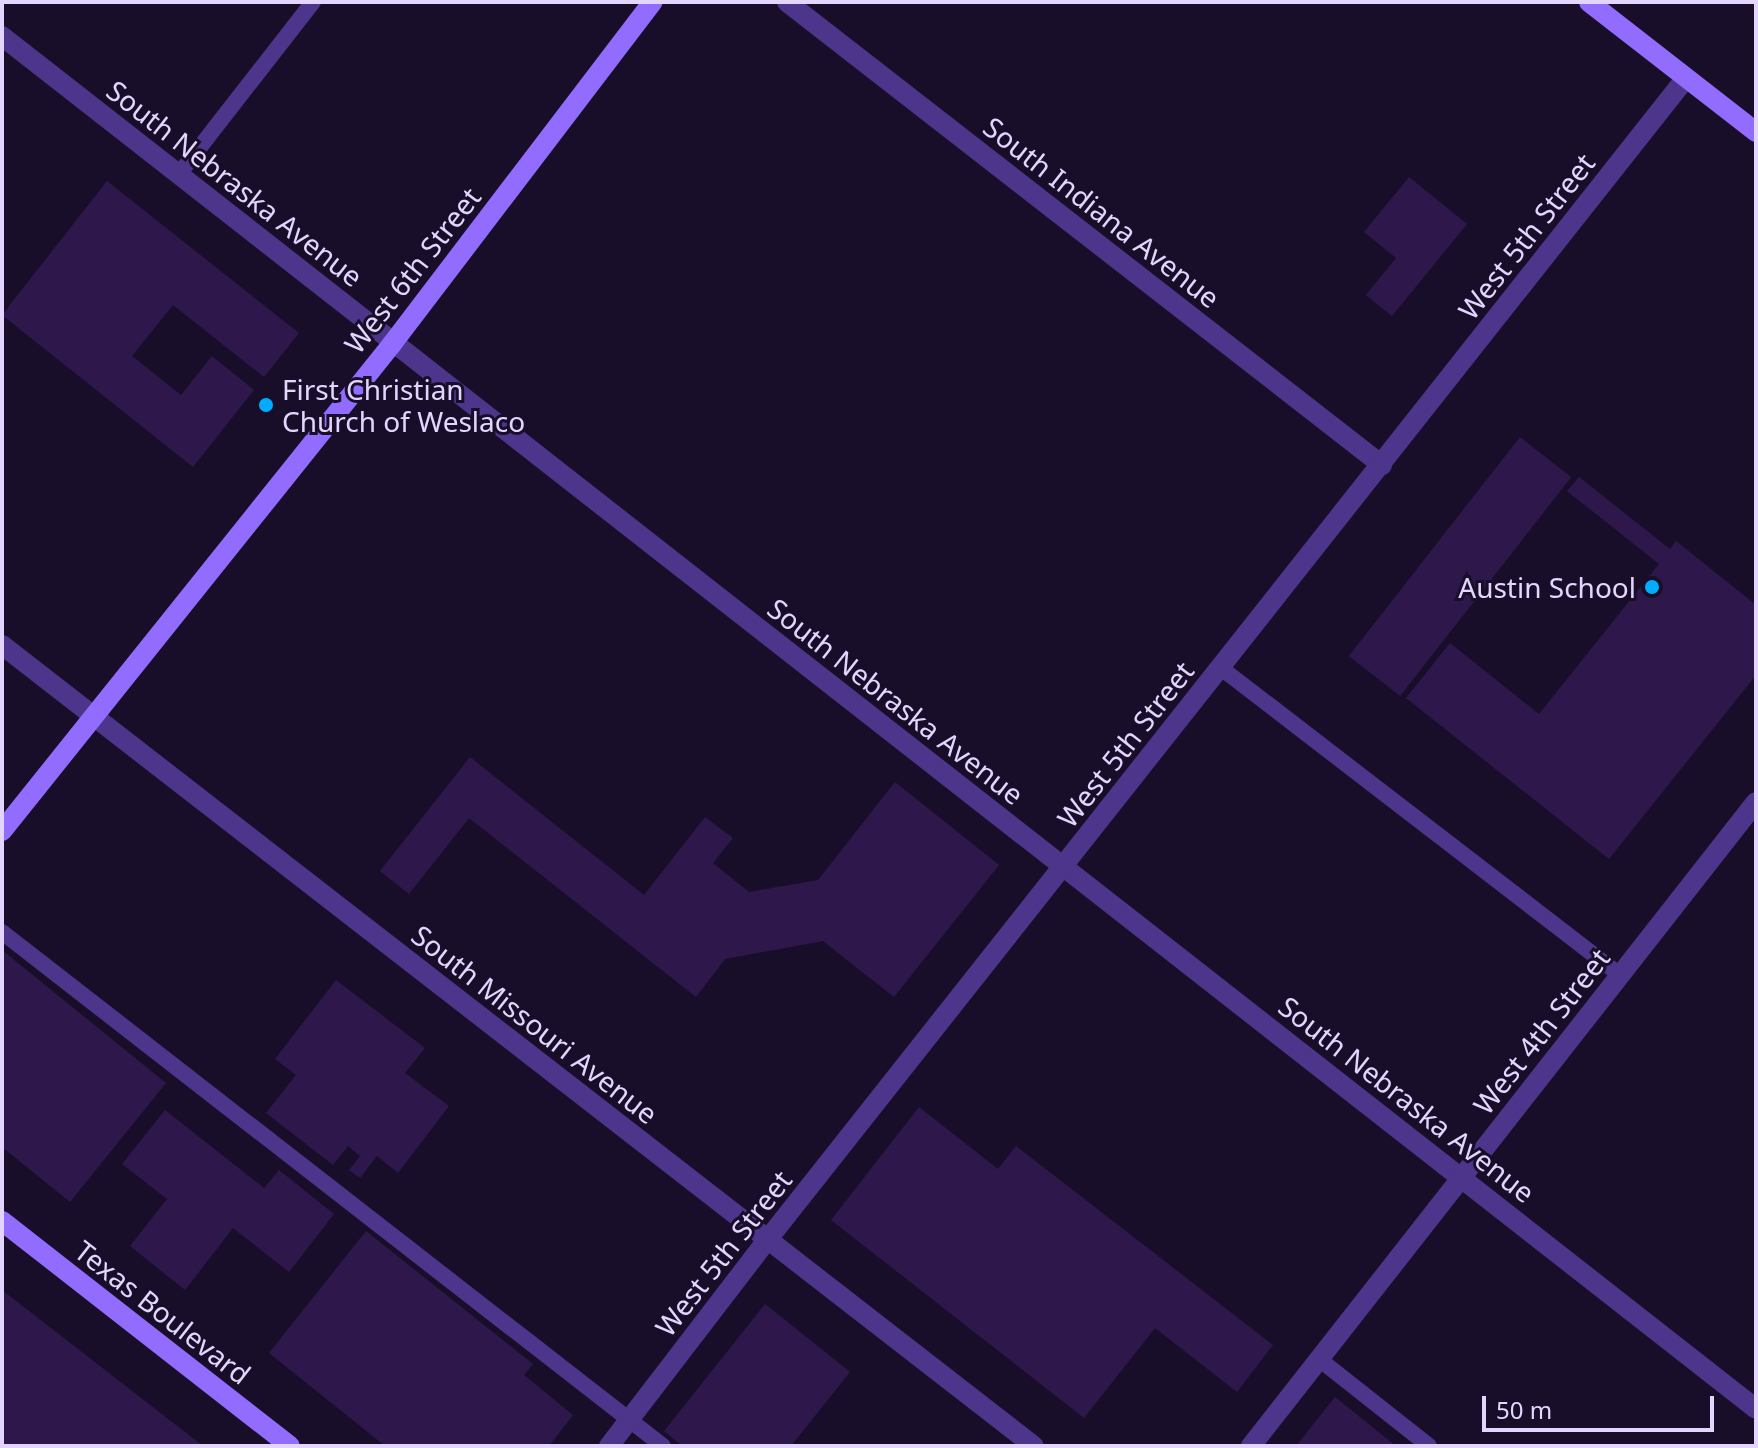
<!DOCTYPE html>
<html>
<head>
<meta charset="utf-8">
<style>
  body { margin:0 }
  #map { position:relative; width:1758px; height:1448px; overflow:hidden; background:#180e29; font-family:"Noto Sans",sans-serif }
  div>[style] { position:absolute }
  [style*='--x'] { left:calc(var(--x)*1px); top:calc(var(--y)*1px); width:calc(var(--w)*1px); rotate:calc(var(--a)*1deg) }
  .building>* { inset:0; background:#2e184b; transform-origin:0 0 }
  .lane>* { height:16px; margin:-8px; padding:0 8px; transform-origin:8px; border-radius:8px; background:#4c358b }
  .street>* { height:20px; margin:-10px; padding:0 10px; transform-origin:10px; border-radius:10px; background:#4c358b }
  .secondary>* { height:20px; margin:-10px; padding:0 10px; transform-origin:10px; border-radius:10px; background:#916cff }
  .dots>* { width:22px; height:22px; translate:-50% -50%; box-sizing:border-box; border:4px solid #180e29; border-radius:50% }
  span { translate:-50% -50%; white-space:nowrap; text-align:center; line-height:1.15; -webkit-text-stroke:6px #180e29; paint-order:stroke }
  .street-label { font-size:28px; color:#e4d5ff }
  .poi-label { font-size:28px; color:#e4d5ff }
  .left { translate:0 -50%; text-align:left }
  .right { translate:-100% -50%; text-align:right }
  .frame { position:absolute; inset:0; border:4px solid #e4d5ff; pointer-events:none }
  .scale { position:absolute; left:1482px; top:1396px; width:232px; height:36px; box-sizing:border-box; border:4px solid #e4d5ff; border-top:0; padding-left:10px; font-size:24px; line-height:28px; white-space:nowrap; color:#e4d5ff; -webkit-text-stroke:6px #180e29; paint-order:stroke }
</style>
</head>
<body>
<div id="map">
  <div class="building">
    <div style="clip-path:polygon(1409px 177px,1467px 224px,1392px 316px,1366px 295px,1396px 258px,1364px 232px)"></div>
    <div style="clip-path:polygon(107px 181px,299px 333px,264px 377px,173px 305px,132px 356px,181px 395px,212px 356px,254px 390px,193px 467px,2px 315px)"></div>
    <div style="left:1520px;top:437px;width:65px;height:278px;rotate:38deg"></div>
    <div style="clip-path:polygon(1579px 477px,1670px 549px,1676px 541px,1756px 605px,1756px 675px,1609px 859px,1406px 698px,1450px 643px,1539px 714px,1659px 564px,1567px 491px)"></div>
    <div style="clip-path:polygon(470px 757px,644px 895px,705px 817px,733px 838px,713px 863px,749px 892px,818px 880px,895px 782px,999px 865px,894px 997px,823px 941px,725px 959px,696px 997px,469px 818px,409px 894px,380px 871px)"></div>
    <div style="clip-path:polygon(2px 950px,166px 1083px,70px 1202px,2px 1147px)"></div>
    <div style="clip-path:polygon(336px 980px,425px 1048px,405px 1073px,449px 1106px,398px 1173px,377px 1156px,360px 1178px,349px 1170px,360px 1156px,348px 1146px,333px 1165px,266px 1113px,296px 1075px,275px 1059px)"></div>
    <div style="clip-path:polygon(919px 1107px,998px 1169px,1016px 1146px,1273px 1345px,1237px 1392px,1155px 1328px,1084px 1418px,831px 1220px)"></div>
    <div style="clip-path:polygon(165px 1110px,264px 1188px,279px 1170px,334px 1214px,289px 1272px,233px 1228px,185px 1290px,130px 1246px,167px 1199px,122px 1164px)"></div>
    <div style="clip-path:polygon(366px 1231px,533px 1364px,524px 1375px,573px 1415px,549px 1446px,385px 1446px,269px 1353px)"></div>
    <div style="clip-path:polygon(2px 1290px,203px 1446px,2px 1446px)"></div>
    <div style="clip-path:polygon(765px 1304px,850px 1372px,791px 1446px,682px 1446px,664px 1431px)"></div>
    <div style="clip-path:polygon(1335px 1397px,1396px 1446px,1296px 1446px)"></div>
  </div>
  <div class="lane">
    <div style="--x:179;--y:174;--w:218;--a:-52.1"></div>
    <div style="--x:1221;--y:668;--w:503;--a:37.58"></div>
    <div style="--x:2;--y:932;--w:837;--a:37.87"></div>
    <div style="--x:1319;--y:1359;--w:140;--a:38.3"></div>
  </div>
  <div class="street">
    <div style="--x:787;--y:2;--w:754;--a:37.89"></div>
    <div style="--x:2;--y:36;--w:2227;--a:38.05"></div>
    <div style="--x:2;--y:645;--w:1306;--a:37.82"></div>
    <div style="--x:609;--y:1446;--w:261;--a:-52.5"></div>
    <div style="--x:768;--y:1239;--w:1480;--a:-51.67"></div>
    <div style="--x:1251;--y:1446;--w:818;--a:-51.9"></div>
  </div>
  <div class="secondary">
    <div style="--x:1589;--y:2;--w:212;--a:37.9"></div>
    <div style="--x:2;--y:831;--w:624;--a:-51.31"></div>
    <div style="--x:392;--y:344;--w:430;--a:-52.7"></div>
    <div style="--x:2;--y:1221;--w:365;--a:38"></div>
  </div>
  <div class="dots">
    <div style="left:266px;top:405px;background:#01acff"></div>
    <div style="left:1652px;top:587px;background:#01acff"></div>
  </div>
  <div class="street-label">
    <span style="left:235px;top:183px;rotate:38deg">South Nebraska Avenue</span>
    <span style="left:1102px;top:212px;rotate:38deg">South Indiana Avenue</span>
    <span style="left:1526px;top:236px;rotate:-52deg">West 5th Street</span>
    <span style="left:412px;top:270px;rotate:-52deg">West 6th Street</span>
    <span style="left:896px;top:701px;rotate:38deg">South Nebraska Avenue</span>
    <span style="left:1125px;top:744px;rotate:-52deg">West 5th Street</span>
    <span style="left:535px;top:1024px;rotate:38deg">South Missouri Avenue</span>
    <span style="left:1541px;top:1031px;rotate:-52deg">West 4th Street</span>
    <span style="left:1407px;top:1099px;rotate:38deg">South Nebraska Avenue</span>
    <span style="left:723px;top:1253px;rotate:-52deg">West 5th Street</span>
    <span style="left:163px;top:1312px;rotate:38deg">Texas Boulevard</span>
  </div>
  <div class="poi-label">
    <span class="left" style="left:282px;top:405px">First Christian<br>Church of Weslaco</span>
    <span class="right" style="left:1636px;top:587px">Austin School</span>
  </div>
  <div class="frame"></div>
  <div class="scale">50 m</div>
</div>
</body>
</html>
